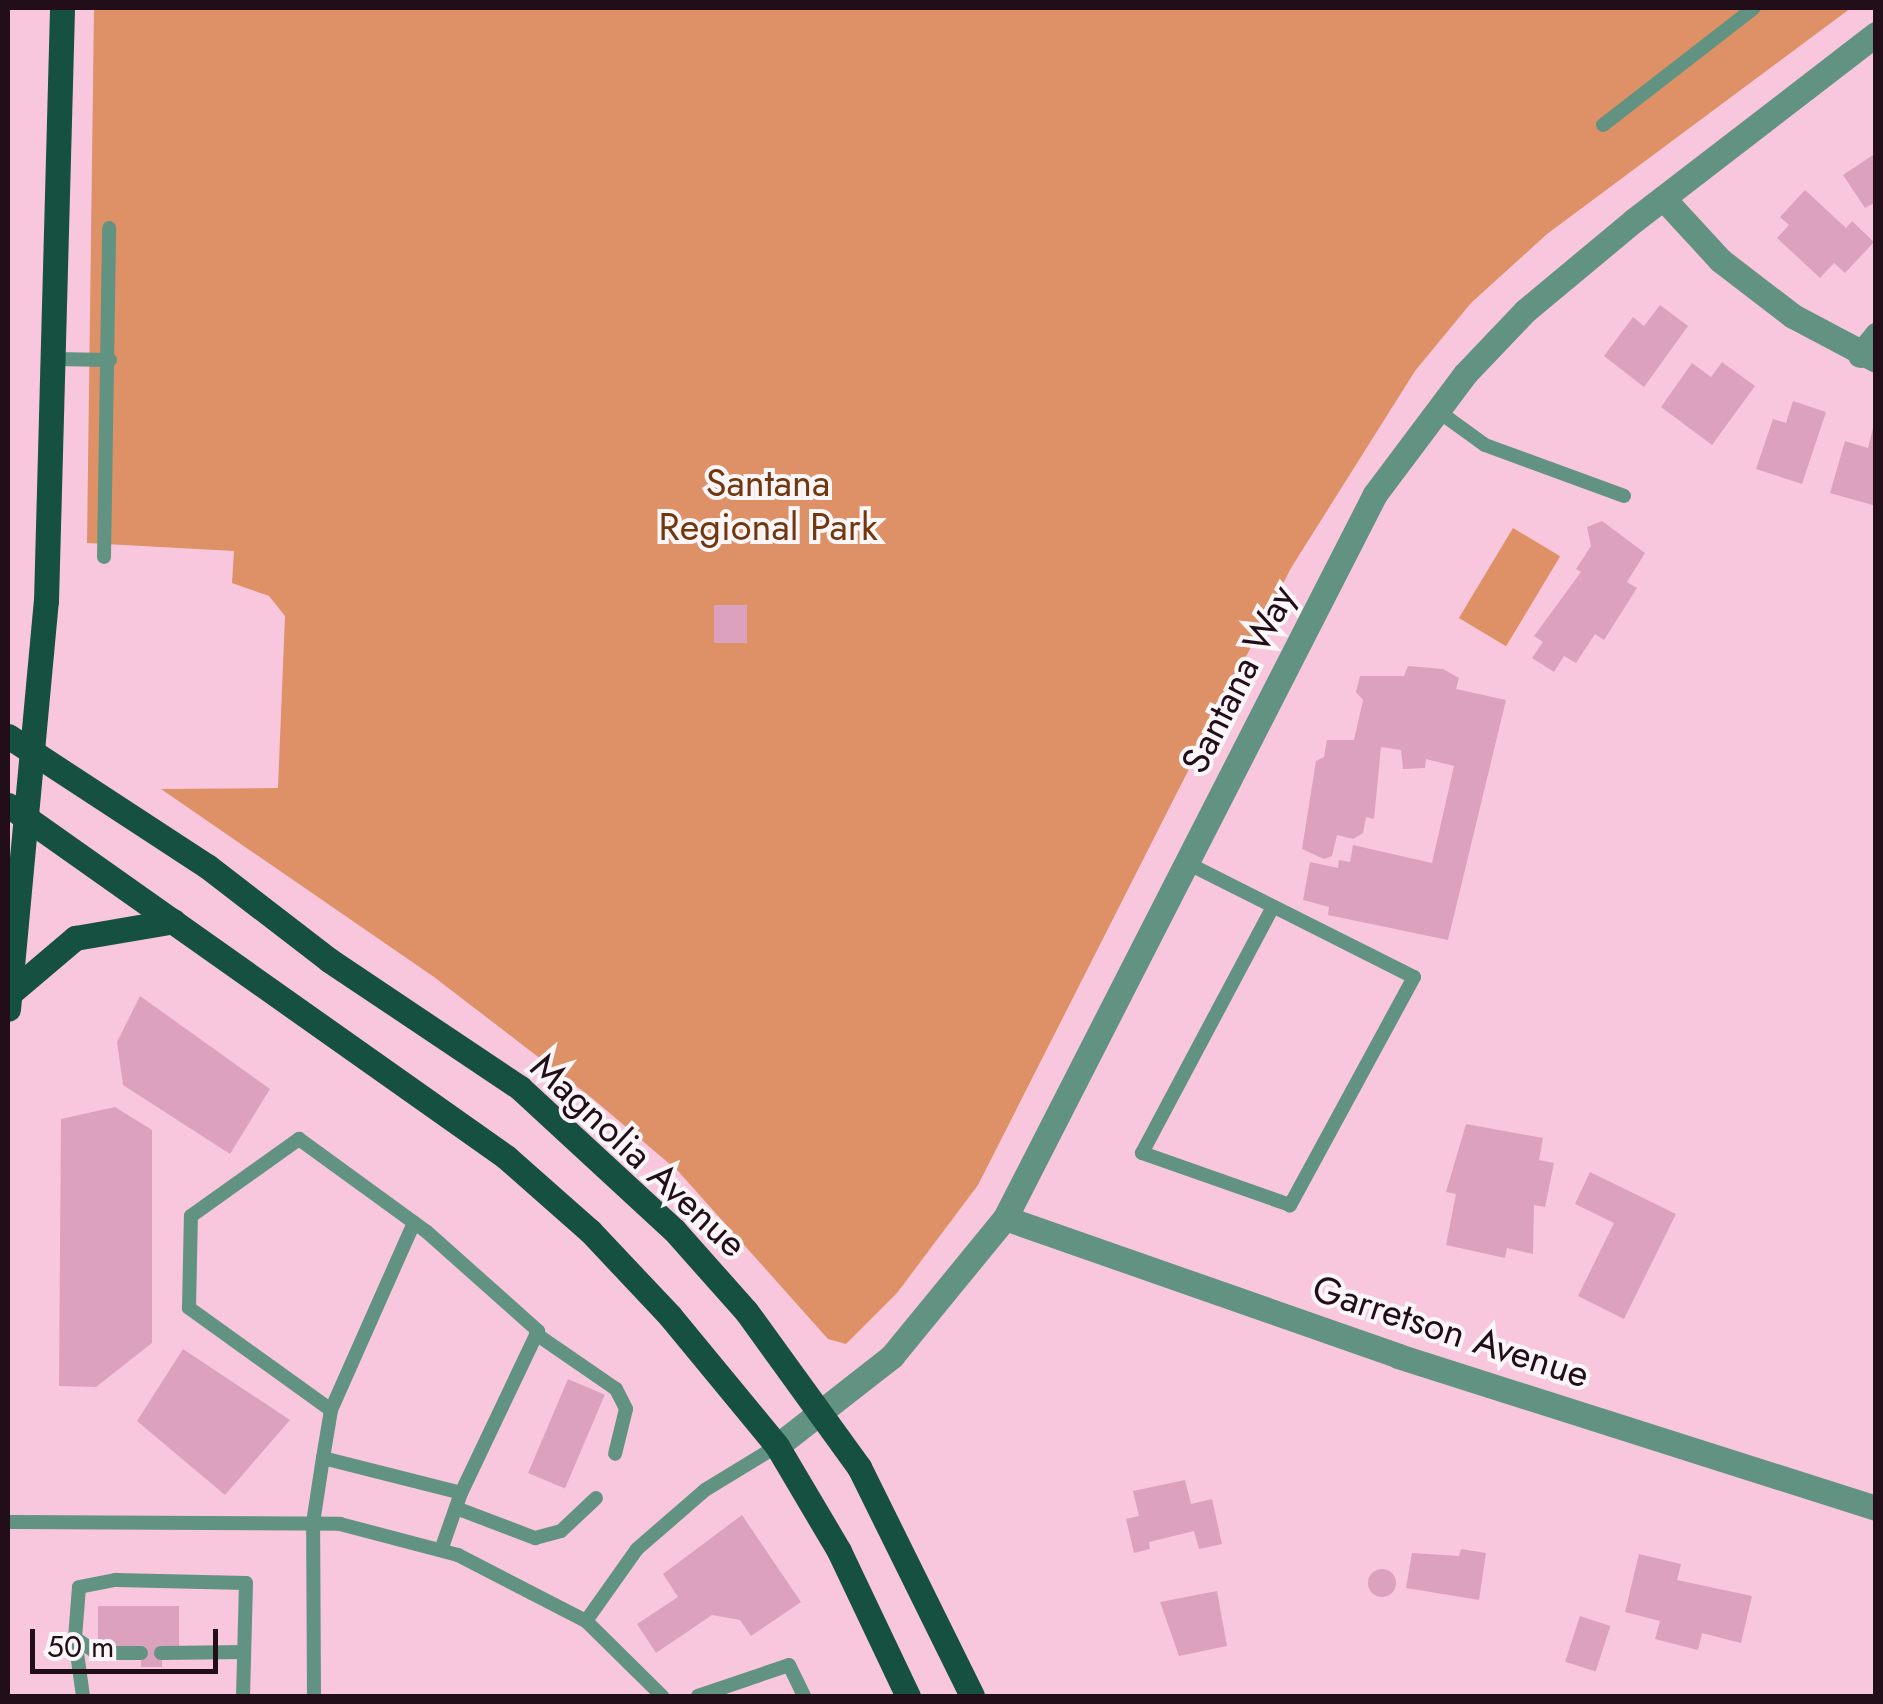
<!DOCTYPE html>
<html>
<head>
<meta charset="utf-8">
<style>
  body { margin:0 }
  #map { position:relative; width:1883px; height:1704px; overflow:hidden; background:#f8c7dd; font-family:Jost,sans-serif }
  div>[style] { position:absolute }
  [style*='--x'] { left:calc(var(--x)*1px); top:calc(var(--y)*1px); width:calc(var(--w)*1px); rotate:calc(var(--a)*1deg) }
  .green>* { inset:0; background:#de9166; transform-origin:0 0 }
  .building>* { inset:0; background:#dca2bd; transform-origin:0 0 }
  .round { border-radius:50% }
  .service>* { height:14px; margin:-7px; padding:0 7px; transform-origin:7px; border-radius:7px; background:#629281 }
  .minor>* { height:25px; margin:-12.5px; padding:0 12.5px; transform-origin:12.5px; border-radius:12.5px; background:#629281 }
  .tertiary>* { height:25px; margin:-12.5px; padding:0 12.5px; transform-origin:12.5px; border-radius:12.5px; background:#629281 }
  .primary>* { height:25px; margin:-12.5px; padding:0 12.5px; transform-origin:12.5px; border-radius:12.5px; background:#165040 }
  span { translate:-50% -50%; white-space:nowrap; text-align:center; line-height:1.15; -webkit-text-stroke:8px #fcf6f8; paint-order:stroke }
  .park-label { font-size:38px; color:#71370f }
  .street-label { font-size:38px; color:#220e18 }
  .frame { position:absolute; inset:0; border:10px solid #220e18; pointer-events:none }
  .scale { position:absolute; left:30px; top:1629px; width:188px; height:45px; box-sizing:border-box; border:5px solid #220e18; border-top:0; padding-left:12px; font-size:30px; line-height:35px; white-space:nowrap; color:#220e18; -webkit-text-stroke:8px #fcf6f8; paint-order:stroke }
</style>
</head>
<body>
<div id="map">
  <div class="green">
    <div style="clip-path:polygon(94px 8px,1851px 8px,1547px 234px,1471px 303px,1415px 371px,1291px 568px,978px 1185px,897px 1293px,846px 1344px,828px 1339px,678px 1171px,593px 1099px,434px 977px,161px 789px,278px 788px,285px 616px,269px 596px,232px 583px,234px 551px,87px 543px)"></div>
    <div style="left:1513px;top:528px;width:55px;height:105px;rotate:31deg"></div>
  </div>
  <div class="building">
    <div style="clip-path:polygon(1876px 153px,1876px 202px,1865px 208px,1843px 175px)"></div>
    <div style="clip-path:polygon(1805px 190px,1846px 228px,1852px 221px,1874px 242px,1845px 273px,1834px 263px,1820px 278px,1777px 238px,1789px 225px,1780px 217px)"></div>
    <div style="clip-path:polygon(1660px 305px,1688px 326px,1644px 387px,1604px 356px,1633px 317px,1644px 326px)"></div>
    <div style="clip-path:polygon(1722px 362px,1755px 386px,1712px 445px,1661px 407px,1692px 363px,1711px 377px)"></div>
    <div style="clip-path:polygon(1793px 401px,1826px 412px,1802px 484px,1756px 469px,1773px 419px,1786px 423px)"></div>
    <div style="clip-path:polygon(1874px 424px,1876px 424px,1876px 506px,1830px 493px,1845px 441px,1868px 448px)"></div>
    <div style="clip-path:polygon(1602px 521px,1645px 553px,1627px 582px,1637px 588px,1604px 640px,1595px 634px,1576px 663px,1564px 656px,1554px 672px,1532px 658px,1543px 642px,1534px 636px,1581px 572px,1576px 569px,1591px 546px,1587px 527px)"></div>
    <div style="left:714px;top:605px;width:33px;height:38px"></div>
    <div style="clip-path:polygon(1408px 666px,1443px 669px,1459px 678px,1456px 689px,1506px 700px,1448px 940px,1328px 915px,1329px 907px,1303px 900px,1310px 862px,1338px 868px,1339px 860px,1350px 862px,1353px 845px,1432px 863px,1454px 766px,1426px 759px,1425px 768px,1403px 769px,1401px 750px,1381px 747px,1374px 819px,1366px 817px,1363px 833px,1353px 839px,1337px 835px,1332px 856px,1324px 859px,1302px 849px,1316px 761px,1324px 757px,1327px 740px,1354px 740px,1363px 700px,1356px 692px,1360px 676px,1404px 676px)"></div>
    <div style="clip-path:polygon(140px 996px,270px 1089px,230px 1154px,123px 1085px,117px 1042px)"></div>
    <div style="clip-path:polygon(115px 1107px,152px 1130px,152px 1343px,96px 1387px,59px 1386px,61px 1119px)"></div>
    <div style="clip-path:polygon(1466px 1124px,1543px 1138px,1539px 1160px,1554px 1163px,1545px 1207px,1534px 1205px,1533px 1254px,1507px 1248px,1505px 1258px,1446px 1245px,1456px 1194px,1446px 1192px)"></div>
    <div style="clip-path:polygon(1590px 1172px,1676px 1214px,1624px 1319px,1578px 1296px,1614px 1223px,1575px 1204px)"></div>
    <div style="clip-path:polygon(183px 1349px,290px 1420px,225px 1495px,137px 1421px)"></div>
    <div style="left:568px;top:1379px;width:40px;height:102px;rotate:23deg"></div>
    <div style="clip-path:polygon(1185px 1480px,1191px 1504px,1212px 1499px,1222px 1544px,1199px 1549px,1194px 1531px,1149px 1542px,1150px 1549px,1134px 1553px,1126px 1519px,1139px 1516px,1133px 1491px)"></div>
    <div style="clip-path:polygon(742px 1515px,801px 1602px,751px 1636px,740px 1620px,712px 1615px,656px 1653px,637px 1624px,678px 1597px,663px 1574px)"></div>
    <div style="clip-path:polygon(1461px 1549px,1486px 1553px,1479px 1600px,1406px 1588px,1412px 1553px,1459px 1556px)"></div>
    <div style="clip-path:polygon(1639px 1554px,1681px 1564px,1677px 1580px,1752px 1596px,1741px 1643px,1702px 1633px,1698px 1650px,1655px 1639px,1660px 1621px,1625px 1612px)"></div>
    <div class="round" style="left:1368px;top:1569px;width:28px;height:28px"></div>
    <div style="clip-path:polygon(1217px 1591px,1227px 1646px,1179px 1656px,1160px 1602px)"></div>
    <div style="clip-path:polygon(98px 1606px,179px 1606px,179px 1651px,162px 1651px,162px 1667px,141px 1667px,141px 1651px,98px 1651px)"></div>
    <div style="left:1580px;top:1616px;width:32px;height:48px;rotate:18deg"></div>
  </div>
  <div class="service">
    <div style="--x:1603;--y:125;--w:191;--a:-37.8"></div>
    <div style="--x:54;--y:359;--w:56;--a:1"></div>
    <div style="--x:1438;--y:411;--w:58;--a:35.9"></div>
    <div style="--x:1485;--y:445;--w:148;--a:20.1"></div>
    <div style="--x:104;--y:557;--w:329;--a:-89.1"></div>
    <div style="--x:1187;--y:863;--w:254;--a:26.7"></div>
    <div style="--x:1414;--y:977;--w:260;--a:118.5"></div>
    <div style="--x:1290;--y:1205;--w:157;--a:-160.6"></div>
    <div style="--x:1142;--y:1153;--w:277;--a:-62"></div>
    <div style="--x:536;--y:1334;--w:97;--a:34.5"></div>
    <div style="--x:616;--y:1389;--w:22;--a:63"></div>
    <div style="--x:626;--y:1409;--w:46;--a:103.7"></div>
    <div style="--x:331;--y:1410;--w:205;--a:-66.1"></div>
    <div style="--x:323;--y:1458;--w:49;--a:-80.5"></div>
    <div style="--x:331;--y:1410;--w:175;--a:-144.3"></div>
    <div style="--x:189;--y:1308;--w:92;--a:-88.8"></div>
    <div style="--x:191;--y:1216;--w:133;--a:-35.5"></div>
    <div style="--x:299;--y:1139;--w:158;--a:36"></div>
    <div style="--x:427;--y:1232;--w:149;--a:41.7"></div>
    <div style="--x:538;--y:1331;--w:179;--a:115.4"></div>
    <div style="--x:456;--y:1508;--w:85;--a:20.8"></div>
    <div style="--x:535;--y:1538;--w:27;--a:-15"></div>
    <div style="--x:561;--y:1531;--w:48;--a:-43.3"></div>
    <div style="--x:8;--y:1522;--w:332;--a:0.3"></div>
    <div style="--x:340;--y:1524;--w:122;--a:14.7"></div>
    <div style="--x:458;--y:1555;--w:144;--a:27.3"></div>
    <div style="--x:586;--y:1621;--w:88;--a:-54.7"></div>
    <div style="--x:637;--y:1549;--w:90;--a:-40.9"></div>
    <div style="--x:705;--y:1490;--w:84;--a:-31.4"></div>
    <div style="--x:586;--y:1621;--w:107;--a:44.6"></div>
    <div style="--x:75;--y:1639;--w:58;--a:82"></div>
    <div style="--x:141;--y:1653;--w:44;--a:180"></div>
    <div style="--x:97;--y:1653;--w:27;--a:-146"></div>
    <div style="--x:75;--y:1638;--w:51;--a:-85.5"></div>
    <div style="--x:79;--y:1587;--w:38;--a:-11"></div>
    <div style="--x:116;--y:1580;--w:130;--a:1.3"></div>
    <div style="--x:246;--y:1583;--w:113;--a:91.5"></div>
    <div style="--x:161;--y:1653;--w:83;--a:-0.7"></div>
    <div style="--x:314;--y:1696;--w:173;--a:-90.3"></div>
    <div style="--x:313;--y:1523;--w:66;--a:-81.3"></div>
    <div style="--x:323;--y:1458;--w:142;--a:14.2"></div>
    <div style="--x:461;--y:1493;--w:60;--a:109.3"></div>
    <div style="--x:698;--y:1696;--w:96;--a:-18.8"></div>
    <div style="--x:789;--y:1665;--w:34;--a:64"></div>
  </div>
  <div class="minor">
    <div style="--x:1663;--y:198;--w:84;--a:47.4"></div>
    <div style="--x:1720;--y:260;--w:92;--a:37.5"></div>
    <div style="--x:1793;--y:316;--w:94;--a:27.9"></div>
    <div style="--x:1860;--y:355;--w:26;--a:-51"></div>
  </div>
  <div class="tertiary">
    <div style="--x:1005;--y:1218;--w:417;--a:19.3"></div>
    <div style="--x:1398;--y:1356;--w:502;--a:17.64"></div>
    <div style="--x:777;--y:1446;--w:146;--a:-38"></div>
    <div style="--x:892;--y:1356;--w:178;--a:-50.7"></div>
    <div style="--x:1005;--y:1218;--w:813;--a:-62.93"></div>
    <div style="--x:1375;--y:494;--w:150;--a:-53.1"></div>
    <div style="--x:1465;--y:374;--w:87;--a:-46.4"></div>
    <div style="--x:1525;--y:311;--w:141;--a:-39.8"></div>
    <div style="--x:1633;--y:221;--w:307;--a:-37.6"></div>
  </div>
  <div class="primary">
    <div style="--x:8;--y:736;--w:238;--a:33.2"></div>
    <div style="--x:207;--y:866;--w:154;--a:37.6"></div>
    <div style="--x:329;--y:960;--w:230;--a:33.8"></div>
    <div style="--x:520;--y:1088;--w:209;--a:42.7"></div>
    <div style="--x:674;--y:1230;--w:108;--a:48.4"></div>
    <div style="--x:746;--y:1311;--w:193;--a:54.1"></div>
    <div style="--x:859;--y:1467;--w:255;--a:63.7"></div>
    <div style="--x:8;--y:805;--w:610;--a:35.25"></div>
    <div style="--x:506;--y:1157;--w:112;--a:41.4"></div>
    <div style="--x:590;--y:1231;--w:117;--a:46.7"></div>
    <div style="--x:670;--y:1316;--w:168;--a:50.5"></div>
    <div style="--x:777;--y:1446;--w:122;--a:59.4"></div>
    <div style="--x:839;--y:1551;--w:161;--a:64.6"></div>
    <div style="--x:9;--y:994;--w:87;--a:-40.3"></div>
    <div style="--x:75;--y:938;--w:100;--a:-9.7"></div>
    <div style="--x:8;--y:1009;--w:410;--a:-84.7"></div>
    <div style="--x:46;--y:601;--w:593;--a:-88.45"></div>
  </div>
  <div class="park-label">
    <span style="left:768px;top:505px">Santana<br>Regional Park</span>
  </div>
  <div class="street-label">
    <span style="left:1238px;top:679px;rotate:-63deg">Santana Way</span>
    <span style="left:639px;top:1155px;rotate:43deg">Magnolia Avenue</span>
    <span style="left:1451px;top:1331px;rotate:18deg">Garretson Avenue</span>
  </div>
  <div class="frame"></div>
  <div class="scale">50 m</div>
</div>
</body>
</html>
